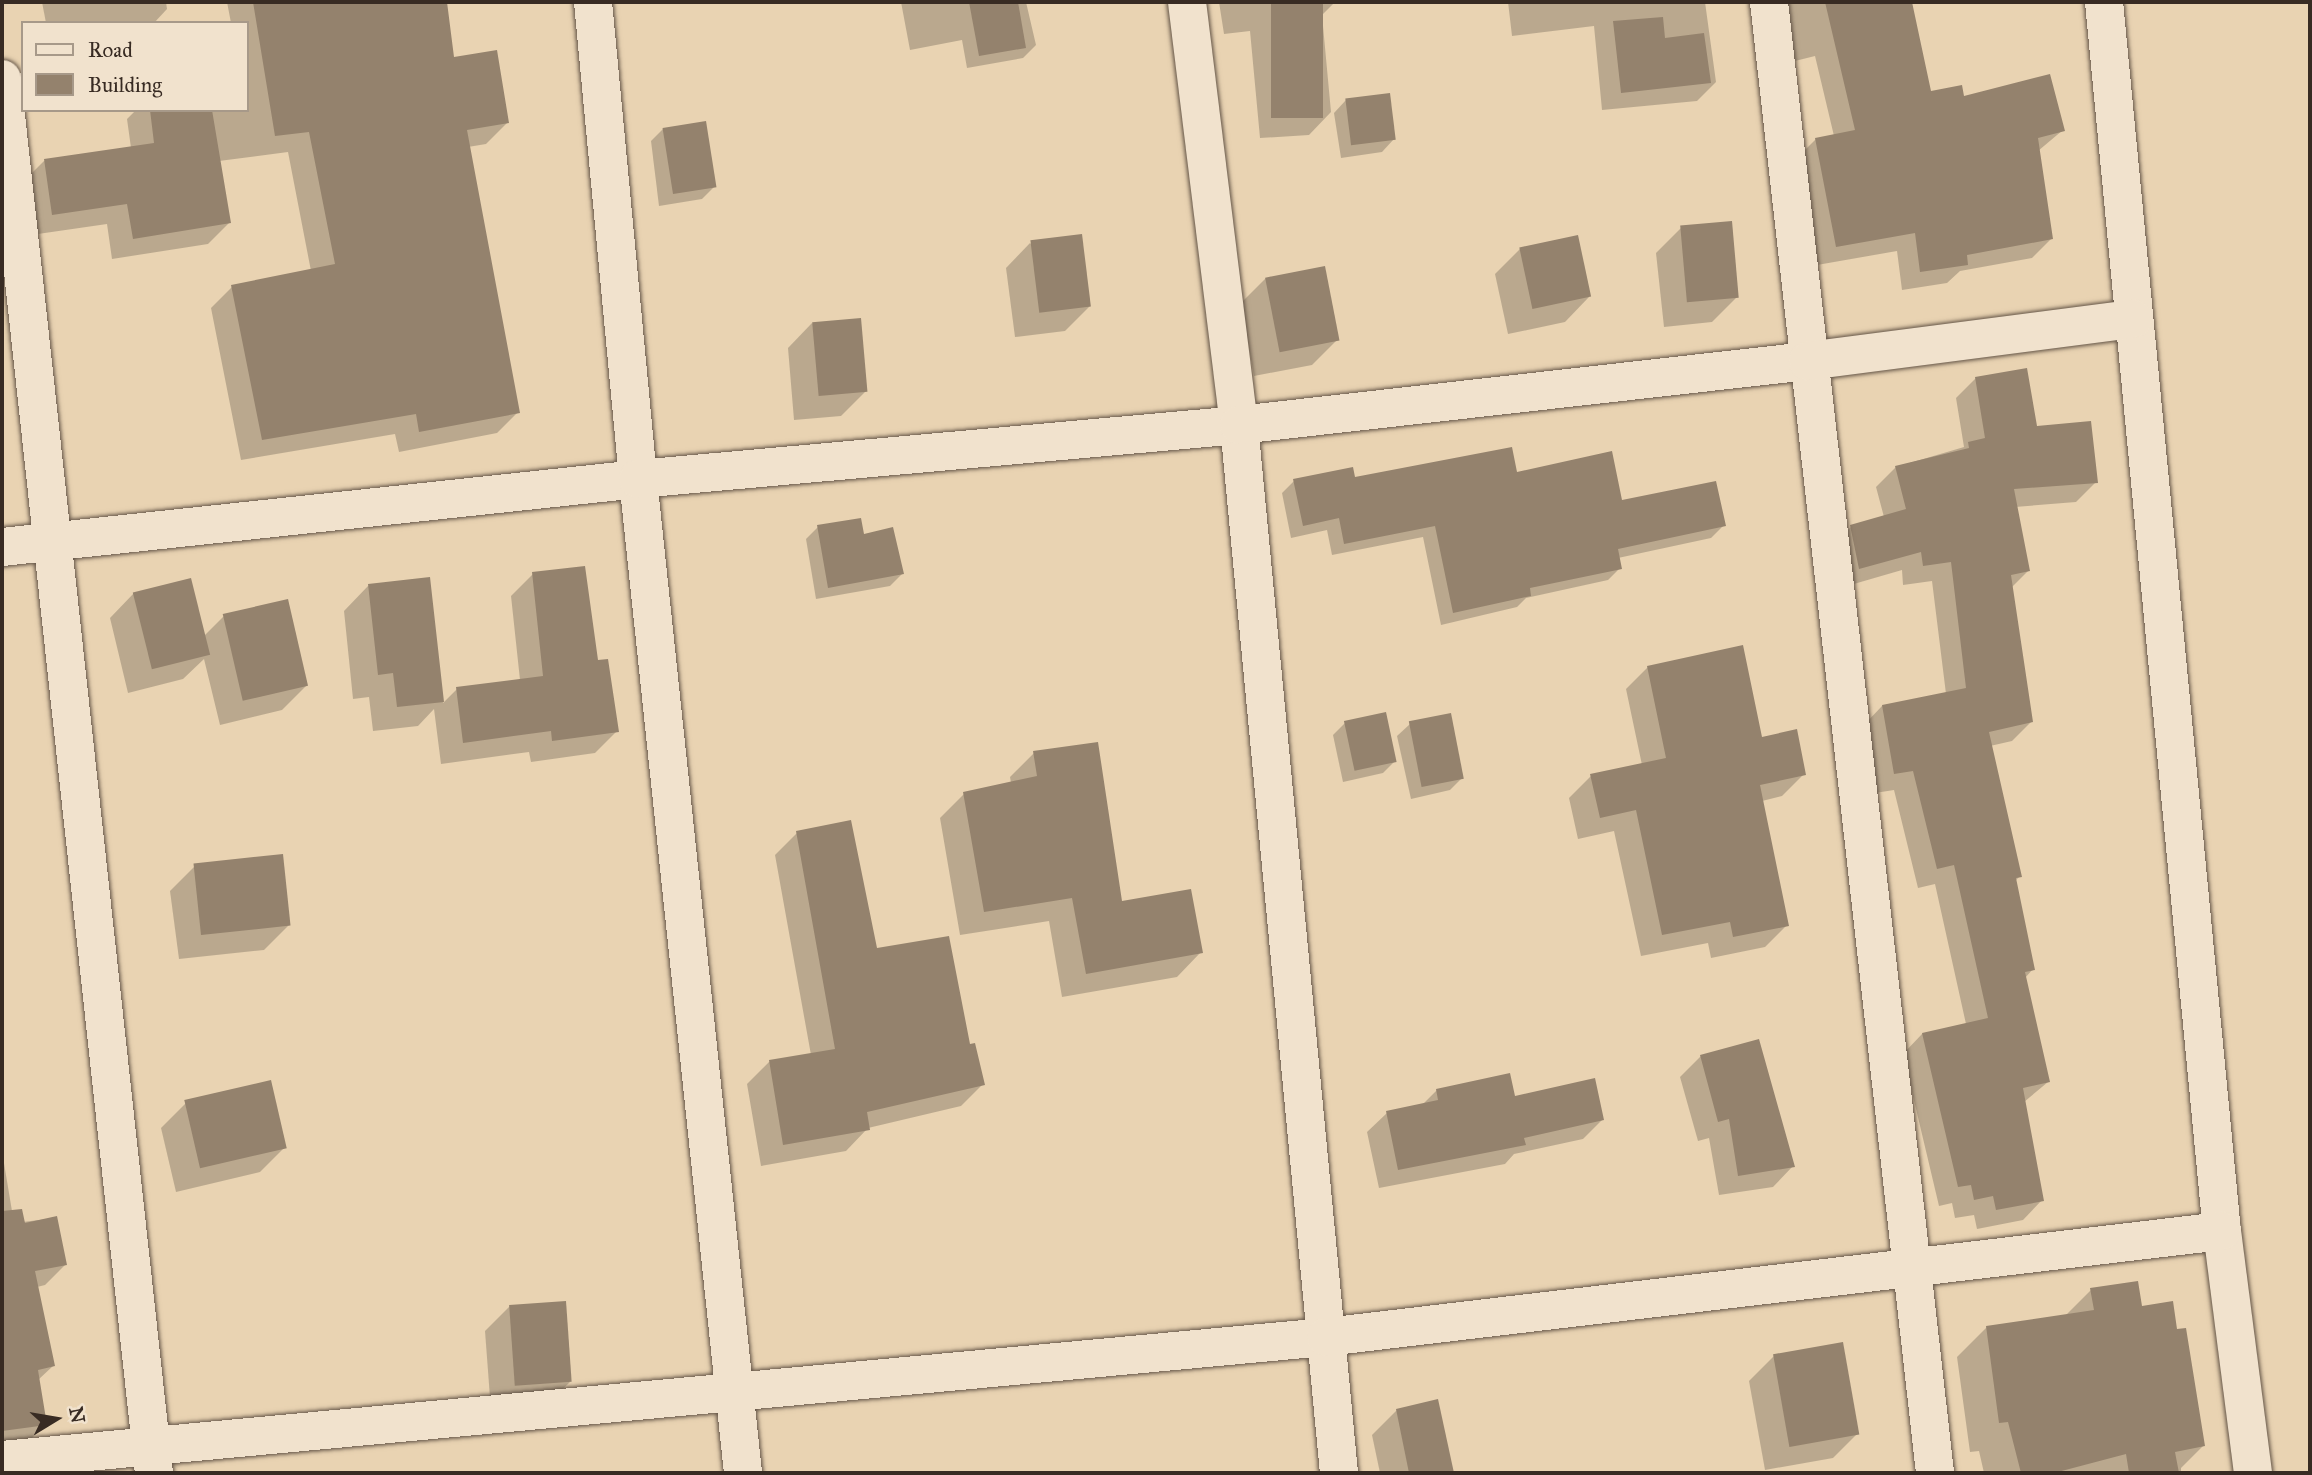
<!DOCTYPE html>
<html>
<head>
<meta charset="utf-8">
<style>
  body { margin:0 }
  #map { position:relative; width:2312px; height:1475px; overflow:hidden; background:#e9d3b2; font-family:"IM FELL Great Primer",serif }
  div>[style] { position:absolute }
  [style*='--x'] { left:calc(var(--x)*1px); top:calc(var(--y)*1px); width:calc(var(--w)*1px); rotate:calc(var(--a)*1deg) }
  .shadow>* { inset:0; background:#0003 }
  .building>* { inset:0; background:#94826d; transform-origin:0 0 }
  .roads { filter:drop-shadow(0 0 2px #645547) drop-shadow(0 0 2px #645547) }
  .minor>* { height:38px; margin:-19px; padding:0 19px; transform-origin:19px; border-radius:19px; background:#f1e2cd }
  span { translate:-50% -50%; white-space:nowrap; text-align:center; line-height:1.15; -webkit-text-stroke:5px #f1e2cd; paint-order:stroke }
  .frame { position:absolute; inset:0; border:4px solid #382b23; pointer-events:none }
  .legend { position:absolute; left:21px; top:21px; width:228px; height:91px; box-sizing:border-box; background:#f1e2cd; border:2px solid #a79989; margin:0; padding:9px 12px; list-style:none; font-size:21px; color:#382b23 }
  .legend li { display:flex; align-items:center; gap:14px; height:35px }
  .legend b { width:35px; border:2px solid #a79989 }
  .north { position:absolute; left:21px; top:1384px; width:70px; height:70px; -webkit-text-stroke:5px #f1e2cd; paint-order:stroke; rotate:79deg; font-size:19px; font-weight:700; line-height:28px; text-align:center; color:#382b23 }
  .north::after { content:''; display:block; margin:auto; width:24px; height:32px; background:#382b23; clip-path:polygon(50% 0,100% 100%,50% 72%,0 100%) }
</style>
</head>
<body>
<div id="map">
  <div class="shadow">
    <div style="clip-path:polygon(42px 2px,166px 2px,167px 9px,154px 23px,46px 23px)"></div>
    <div style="clip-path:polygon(227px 2px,446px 2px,452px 59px,507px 123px,486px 144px,468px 147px,518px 412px,497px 433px,399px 452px,395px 434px,241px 460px,211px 308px,232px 287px,311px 271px,288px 152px,219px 161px,229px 223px,208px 244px,112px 259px,107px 224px,31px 235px,23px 182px,44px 161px,131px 148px,127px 119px,136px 110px,247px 110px,247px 23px,231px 23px)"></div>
    <div style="clip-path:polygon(901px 2px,1026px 2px,1036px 45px,1023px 58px,967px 68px,962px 40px,910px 50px)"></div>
    <div style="clip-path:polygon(1219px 2px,1335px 2px,1322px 15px,1331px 112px,1309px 135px,1260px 138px,1250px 31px,1224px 34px)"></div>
    <div style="clip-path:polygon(1508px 2px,1705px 2px,1716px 82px,1697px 101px,1602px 110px,1594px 26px,1512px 36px)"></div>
    <div style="clip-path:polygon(1783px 2px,1911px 2px,1930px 93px,1962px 98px,2063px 130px,2038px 151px,2051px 239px,2032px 258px,1960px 271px,1947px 283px,1902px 290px,1897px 251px,1817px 265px,1797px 158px,1816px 139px,1834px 136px,1815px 56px,1795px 61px)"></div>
    <div style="clip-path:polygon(1346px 100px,1394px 139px,1382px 152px,1341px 158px,1334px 113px)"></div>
    <div style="clip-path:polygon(663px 129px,714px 187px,702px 199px,659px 206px,651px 141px)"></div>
    <div style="clip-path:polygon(1681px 228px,1737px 297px,1712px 322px,1664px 327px,1656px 253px)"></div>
    <div style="clip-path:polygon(1030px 243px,1090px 306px,1065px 331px,1015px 337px,1006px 268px)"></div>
    <div style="clip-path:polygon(1520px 249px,1589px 297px,1565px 322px,1508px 334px,1495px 274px)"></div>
    <div style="clip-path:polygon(1266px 278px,1337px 340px,1312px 365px,1254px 376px,1241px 303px)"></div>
    <div style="clip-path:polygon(812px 323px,866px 391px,841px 416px,794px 420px,788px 348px)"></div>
    <div style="clip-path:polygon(1976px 378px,2096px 482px,2076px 502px,2015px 507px,2028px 571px,2011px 588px,2031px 722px,2012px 741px,1990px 746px,2020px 876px,2015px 881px,2033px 969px,2025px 978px,2048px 1082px,2024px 1102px,2042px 1200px,2023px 1220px,1977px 1229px,1974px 1215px,1955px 1218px,1952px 1203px,1939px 1206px,1903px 1054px,1922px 1034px,1966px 1024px,1935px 884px,1918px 888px,1894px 790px,1875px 793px,1863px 726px,1882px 706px,1946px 694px,1932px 581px,1903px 585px,1902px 570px,1840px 588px,1831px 546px,1851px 527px,1884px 517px,1876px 487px,1896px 467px,1964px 447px,1956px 398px)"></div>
    <div style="clip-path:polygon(1515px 474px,1724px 525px,1711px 538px,1618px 558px,1620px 568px,1608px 580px,1526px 598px,1517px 607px,1441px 625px,1423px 537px,1332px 555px,1327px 530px,1291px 538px,1282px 493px,1294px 481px)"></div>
    <div style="clip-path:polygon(818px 527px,902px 574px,890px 586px,816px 599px,806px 539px)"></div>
    <div style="clip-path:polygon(533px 574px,617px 731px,595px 753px,531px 762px,529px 752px,441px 764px,434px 709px,418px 726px,373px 731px,369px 697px,353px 699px,344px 611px,368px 586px,429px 579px,443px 703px,457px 689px,520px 680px,511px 596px)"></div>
    <div style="clip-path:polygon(134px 593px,204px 636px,224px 616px,306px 686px,282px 710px,220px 725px,204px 659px,183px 679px,128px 693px,110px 618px)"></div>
    <div style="clip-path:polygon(1648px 667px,1804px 774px,1782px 796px,1762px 801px,1787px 925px,1765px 947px,1711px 958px,1708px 943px,1641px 956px,1614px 831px,1578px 839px,1569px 798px,1591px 776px,1642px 765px,1626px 689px)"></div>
    <div style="clip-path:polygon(1345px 723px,1395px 761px,1383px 773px,1343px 782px,1333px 735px)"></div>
    <div style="clip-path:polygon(1410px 724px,1462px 778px,1450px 790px,1411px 799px,1397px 736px)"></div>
    <div style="clip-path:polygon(1034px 753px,1120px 903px,1201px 952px,1177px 977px,1062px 997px,1049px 921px,960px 935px,940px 818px,964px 794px,1011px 783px,1010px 777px)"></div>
    <div style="clip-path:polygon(797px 833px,876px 950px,969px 1046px,983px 1084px,961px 1106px,868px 1128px,846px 1151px,761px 1166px,747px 1084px,769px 1062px,811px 1055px,775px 855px)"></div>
    <div style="clip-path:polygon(195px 866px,289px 925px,264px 950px,179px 959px,170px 891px)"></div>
    <div style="clip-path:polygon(1701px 1056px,1793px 1166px,1773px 1187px,1719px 1195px,1709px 1138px,1698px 1141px,1680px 1077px)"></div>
    <div style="clip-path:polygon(1437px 1090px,1514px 1098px,1603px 1119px,1583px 1139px,1514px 1154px,1505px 1164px,1379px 1188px,1367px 1132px,1387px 1113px,1422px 1105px)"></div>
    <div style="clip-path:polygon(186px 1103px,285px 1147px,260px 1172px,176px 1192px,161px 1128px)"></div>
    <div style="clip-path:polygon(2px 1151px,14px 1223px,56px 1218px,66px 1264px,45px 1285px,37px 1287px,53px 1366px,38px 1380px,46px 1424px,25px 1445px,2px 1448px)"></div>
    <div style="clip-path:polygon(2091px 1290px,2141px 1308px,2176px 1331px,2204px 1445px,2181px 1468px,2181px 1473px,1984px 1473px,1979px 1451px,1970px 1452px,1957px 1357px,1987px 1327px,2065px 1316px)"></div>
    <div style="clip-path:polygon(510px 1306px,570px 1382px,545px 1406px,491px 1411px,485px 1331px)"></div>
    <div style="clip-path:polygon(1774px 1356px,1858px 1433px,1833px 1458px,1765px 1470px,1749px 1381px)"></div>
    <div style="clip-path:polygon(1437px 1401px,1453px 1473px,1380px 1473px,1372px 1435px,1397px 1410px)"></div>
  </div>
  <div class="building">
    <div style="clip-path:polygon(253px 2px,447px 2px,454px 57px,497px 50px,509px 123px,467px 130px,520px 413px,419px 432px,416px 414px,262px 440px,231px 285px,335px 264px,309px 132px,275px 136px)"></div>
    <div style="clip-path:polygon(969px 2px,1018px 2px,1026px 48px,979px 56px)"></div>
    <div style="left:1271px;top:2px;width:52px;height:116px"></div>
    <div style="clip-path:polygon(1825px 2px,1912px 2px,1931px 91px,1962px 85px,1964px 96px,2050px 74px,2065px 131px,2038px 138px,2053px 239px,1967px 255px,1968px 265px,1920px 272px,1915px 233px,1836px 247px,1815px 138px,1855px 130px)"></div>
    <div style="clip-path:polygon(1663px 17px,1665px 38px,1704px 33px,1711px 83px,1621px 93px,1613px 21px)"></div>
    <div style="left:1390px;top:93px;width:47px;height:45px;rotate:83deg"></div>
    <div style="clip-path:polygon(150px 110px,212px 110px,231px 223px,133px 239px,127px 204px,52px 215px,44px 159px,154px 143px)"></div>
    <div style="left:706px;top:121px;width:67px;height:44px;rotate:81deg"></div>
    <div style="left:1732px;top:221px;width:77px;height:52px;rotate:85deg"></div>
    <div style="left:1082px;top:234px;width:73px;height:52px;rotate:83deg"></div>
    <div style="left:1578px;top:235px;width:63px;height:60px;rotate:78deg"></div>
    <div style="left:1325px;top:266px;width:76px;height:61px;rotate:79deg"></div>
    <div style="left:861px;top:318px;width:74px;height:49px;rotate:85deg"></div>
    <div style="clip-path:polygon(2027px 368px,2037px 426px,2091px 421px,2098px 483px,2014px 489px,2030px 571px,2011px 575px,2033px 722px,1989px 732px,2022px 877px,2016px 878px,2035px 970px,2025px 972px,2050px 1082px,2023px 1088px,2044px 1201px,1996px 1210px,1993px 1196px,1974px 1200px,1971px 1185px,1958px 1187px,1922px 1033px,1988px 1018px,1954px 865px,1937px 869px,1913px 771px,1894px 774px,1882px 705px,1966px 688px,1951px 562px,1923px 566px,1921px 552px,1859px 569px,1850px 525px,1906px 509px,1895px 466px,1969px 448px,1968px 442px,1985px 438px,1975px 377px)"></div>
    <div style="clip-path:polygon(1512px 447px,1517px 472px,1612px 451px,1622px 500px,1716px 481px,1726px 526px,1618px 549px,1622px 569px,1530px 588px,1531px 596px,1453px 613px,1435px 526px,1344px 544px,1339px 518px,1303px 526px,1293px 479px,1353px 467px,1355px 477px)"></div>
    <div style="clip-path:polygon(861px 518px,864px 534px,893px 527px,904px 574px,828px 588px,817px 525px)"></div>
    <div style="clip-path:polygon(585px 566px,598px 660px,608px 659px,619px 732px,552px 741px,551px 731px,463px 743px,456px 687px,543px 676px,532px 572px)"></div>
    <div style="clip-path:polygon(430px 577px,444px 702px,397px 707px,393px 673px,378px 675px,368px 584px)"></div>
    <div style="left:191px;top:578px;width:79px;height:60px;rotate:76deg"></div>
    <div style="left:288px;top:599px;width:89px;height:67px;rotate:77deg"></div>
    <div style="clip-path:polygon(1743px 645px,1762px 737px,1797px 729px,1806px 775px,1760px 785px,1789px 926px,1733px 937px,1730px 922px,1662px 935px,1636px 810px,1600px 818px,1590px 774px,1666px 758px,1647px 666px)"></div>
    <div style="left:1386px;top:712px;width:51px;height:43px;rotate:78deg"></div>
    <div style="left:1451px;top:713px;width:67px;height:43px;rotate:79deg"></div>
    <div style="clip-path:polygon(1098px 742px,1122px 901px,1191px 889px,1203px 953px,1086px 974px,1072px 898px,984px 912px,963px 792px,1037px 776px,1033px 751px)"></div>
    <div style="clip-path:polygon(851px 820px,877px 948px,949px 936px,970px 1044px,975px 1043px,985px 1085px,867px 1112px,870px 1130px,783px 1145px,769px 1060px,835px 1049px,796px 831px)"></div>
    <div style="left:283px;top:854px;width:72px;height:90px;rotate:84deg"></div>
    <div style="clip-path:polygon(1759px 1039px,1795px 1167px,1738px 1176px,1729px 1119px,1718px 1122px,1700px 1055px)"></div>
    <div style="clip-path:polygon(1510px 1073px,1515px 1096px,1595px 1078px,1604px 1120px,1524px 1138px,1526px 1145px,1398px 1170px,1386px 1111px,1438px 1100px,1436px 1089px)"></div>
    <div style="left:271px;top:1080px;width:70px;height:89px;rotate:77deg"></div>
    <div style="clip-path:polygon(22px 1209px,25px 1223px,57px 1216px,67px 1265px,35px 1271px,55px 1366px,38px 1370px,47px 1425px,2px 1431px,2px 1211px)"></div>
    <div style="clip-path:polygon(2138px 1281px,2142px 1306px,2173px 1301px,2177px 1329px,2186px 1328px,2205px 1446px,2175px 1452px,2179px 1473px,2129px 1473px,2126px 1454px,2054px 1473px,2021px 1473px,2008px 1422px,1999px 1423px,1986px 1326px,2094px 1310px,2090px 1288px)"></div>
    <div style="left:566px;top:1301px;width:81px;height:57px;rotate:86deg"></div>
    <div style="left:1843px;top:1342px;width:94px;height:71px;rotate:80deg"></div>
    <div style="clip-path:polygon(1438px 1399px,1454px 1473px,1409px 1473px,1396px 1409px)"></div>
  </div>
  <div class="roads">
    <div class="minor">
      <div style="--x:593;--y:2;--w:479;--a:84.6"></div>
      <div style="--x:638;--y:479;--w:1000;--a:83.97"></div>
      <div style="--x:1187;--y:2;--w:426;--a:83"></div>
      <div style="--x:1239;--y:425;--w:1053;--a:84.55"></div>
      <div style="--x:1769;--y:2;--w:1480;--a:83.56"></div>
      <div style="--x:2104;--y:2;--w:1235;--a:84.52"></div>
      <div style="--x:2222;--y:1231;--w:244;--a:82.7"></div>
      <div style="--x:2;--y:79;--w:1402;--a:83.78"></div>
      <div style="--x:2;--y:547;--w:640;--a:-6.1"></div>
      <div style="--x:638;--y:479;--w:603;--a:-5.13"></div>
      <div style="--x:1239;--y:425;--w:573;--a:-6.42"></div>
      <div style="--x:1808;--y:361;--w:328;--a:-7.4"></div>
      <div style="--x:2;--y:1460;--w:1330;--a:-5.31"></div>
      <div style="--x:1326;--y:1337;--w:902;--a:-6.75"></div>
    </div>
  </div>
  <div class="frame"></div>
  <ul class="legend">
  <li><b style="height:9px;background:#f1e2cd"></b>Road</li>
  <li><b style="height:19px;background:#94826d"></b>Building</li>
  </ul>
  <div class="north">N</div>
</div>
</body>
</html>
